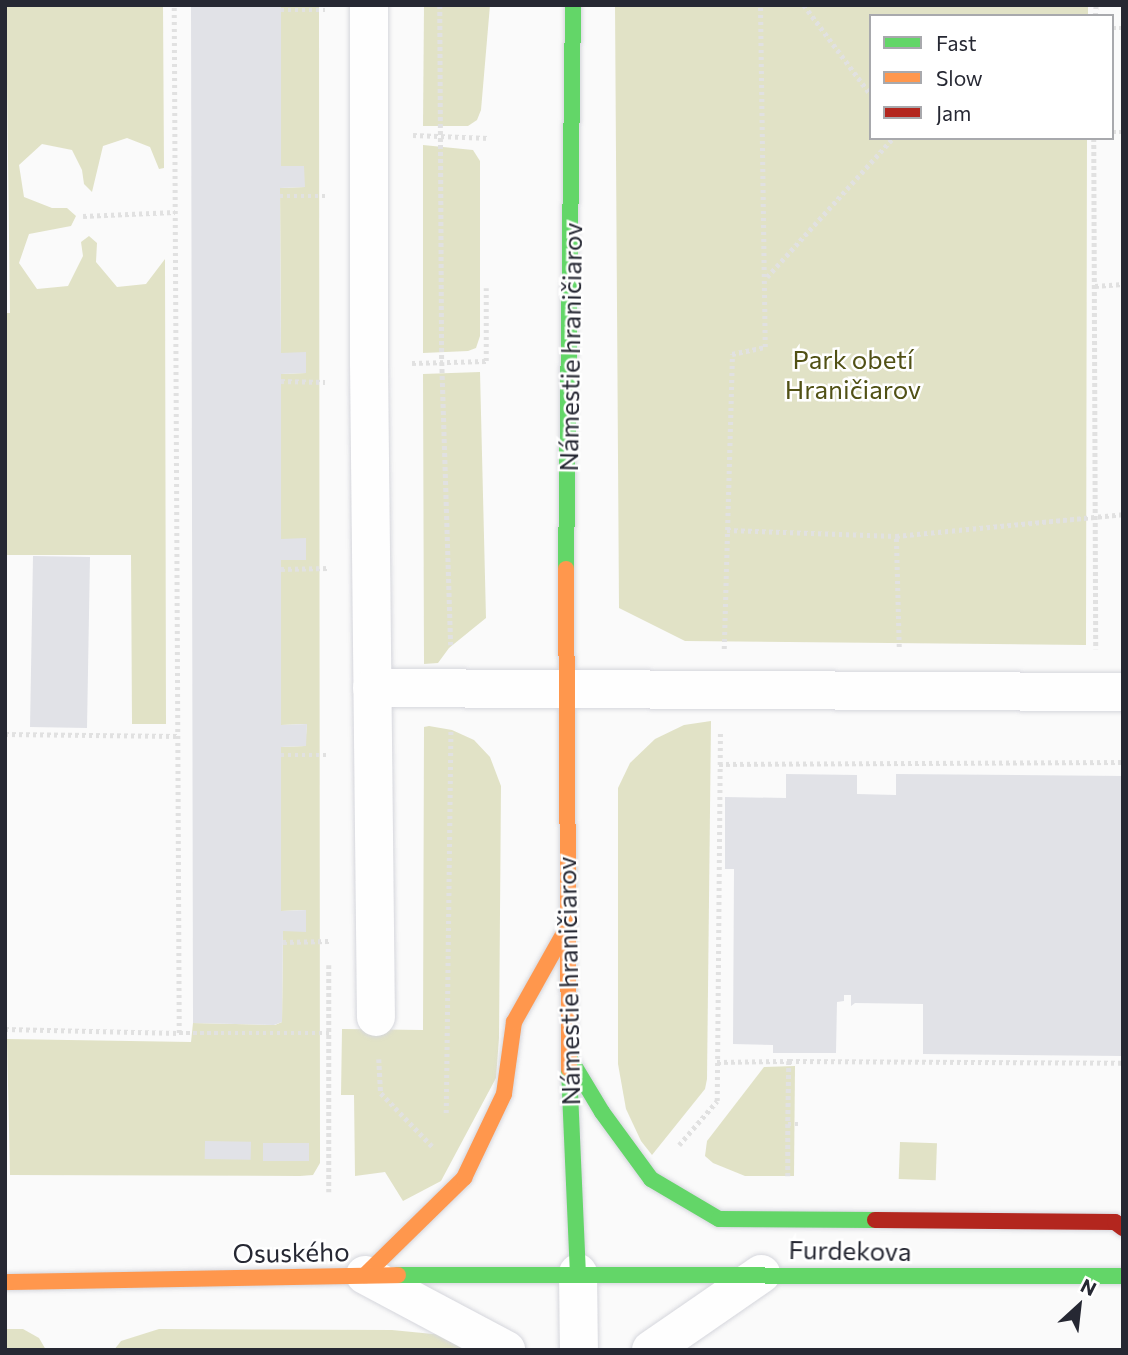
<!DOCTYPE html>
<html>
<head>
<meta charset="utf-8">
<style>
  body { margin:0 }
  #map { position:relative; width:1128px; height:1355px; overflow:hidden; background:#fafafa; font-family:Commissioner,sans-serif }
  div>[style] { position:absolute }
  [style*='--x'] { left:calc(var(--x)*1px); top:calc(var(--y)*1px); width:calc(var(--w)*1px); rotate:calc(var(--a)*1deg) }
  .green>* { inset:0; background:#e1e2c6; transform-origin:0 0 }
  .building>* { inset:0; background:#e1e2e7; transform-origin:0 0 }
  .path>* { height:4.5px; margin-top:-2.25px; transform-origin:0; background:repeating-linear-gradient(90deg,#e1e1e1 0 3.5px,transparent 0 7px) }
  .roads { filter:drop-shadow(0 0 2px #d5d6dc) drop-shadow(0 0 2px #d5d6dc) }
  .street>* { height:38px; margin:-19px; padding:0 19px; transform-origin:19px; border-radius:19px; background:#fefefe }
  .fast>* { height:16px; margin:-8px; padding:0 8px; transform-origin:8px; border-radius:8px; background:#63d668 }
  .slow>* { height:16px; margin:-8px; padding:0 8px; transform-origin:8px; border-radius:8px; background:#ff974d }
  .jam>* { height:16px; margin:-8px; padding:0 8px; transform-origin:8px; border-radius:8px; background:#b3261e }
  span { translate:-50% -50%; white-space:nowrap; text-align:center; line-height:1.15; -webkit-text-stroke:5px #fff; paint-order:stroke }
  .street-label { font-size:26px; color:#262833 }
  .park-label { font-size:26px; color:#515115 }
  .frame { position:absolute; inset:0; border:7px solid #262833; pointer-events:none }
  .legend { position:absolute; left:869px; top:14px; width:245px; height:126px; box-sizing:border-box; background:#fff; border:2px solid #a8a9ad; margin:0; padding:9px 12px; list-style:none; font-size:21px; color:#262833 }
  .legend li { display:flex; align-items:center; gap:14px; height:35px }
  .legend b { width:35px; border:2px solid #a8a9ad }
  .north { position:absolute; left:1044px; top:1271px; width:70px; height:70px; -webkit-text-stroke:5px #fff; paint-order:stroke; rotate:27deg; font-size:19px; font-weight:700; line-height:28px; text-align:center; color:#262833 }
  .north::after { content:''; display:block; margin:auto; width:24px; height:32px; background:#262833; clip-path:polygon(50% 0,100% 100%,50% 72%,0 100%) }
</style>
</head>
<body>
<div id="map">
  <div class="green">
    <div style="clip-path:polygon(6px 5px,163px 5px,164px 168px,159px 169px,150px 147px,127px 138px,103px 146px,92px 192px,84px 184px,82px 170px,72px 150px,42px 144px,19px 165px,24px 197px,52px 208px,67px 208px,76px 216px,71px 226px,29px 234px,19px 263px,37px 289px,68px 286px,83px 256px,81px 242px,89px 236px,97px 243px,96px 262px,117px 287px,146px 284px,165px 259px,166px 724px,132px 724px,131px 555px,5px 555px,5px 313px,10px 313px)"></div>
    <div style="clip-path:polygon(281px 5px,319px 5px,320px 1163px,313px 1175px,300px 1176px,10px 1175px,7px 1039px,191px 1042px,193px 1023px,275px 1025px,282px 1022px,283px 931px,306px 931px,306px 910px,281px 911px,281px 747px,305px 746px,307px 724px,281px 725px,281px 560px,306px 560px,306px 539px,281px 539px,281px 374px,306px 373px,306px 353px,281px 353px,280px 188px,305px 187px,281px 166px)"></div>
    <div style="clip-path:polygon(424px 5px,490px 5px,481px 110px,477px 120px,468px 126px,423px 126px)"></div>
    <div style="clip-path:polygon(615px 5px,1088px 5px,1088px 16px,871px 16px,871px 138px,1087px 138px,1086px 645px,685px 641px,619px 608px)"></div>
    <div style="clip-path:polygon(423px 145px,473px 150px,480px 161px,480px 336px,476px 348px,468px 351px,423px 353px)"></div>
    <div style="clip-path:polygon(480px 372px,486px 618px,449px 648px,438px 663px,424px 664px,423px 374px)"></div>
    <div style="clip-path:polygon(711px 721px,707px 1079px,705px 1089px,652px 1155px,641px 1141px,626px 1109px,618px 1064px,618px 788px,630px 763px,655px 739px,684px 725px)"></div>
    <div style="clip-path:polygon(429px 726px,452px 730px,474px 740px,490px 757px,501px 786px,499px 1038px,496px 1078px,441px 1181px,403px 1201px,385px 1172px,355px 1176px,354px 1095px,341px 1095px,342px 1029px,423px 1030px,424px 727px)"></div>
    <div style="clip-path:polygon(795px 1066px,794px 1176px,745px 1176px,713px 1163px,705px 1156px,707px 1141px,764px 1067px)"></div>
    <div style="left:900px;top:1142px;width:37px;height:37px;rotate:2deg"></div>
    <div style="clip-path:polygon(5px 1329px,23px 1329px,39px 1338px,46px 1350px,5px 1350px)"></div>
    <div style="clip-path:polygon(159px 1329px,392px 1330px,443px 1335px,471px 1350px,114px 1350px,121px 1341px)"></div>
  </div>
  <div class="building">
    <div style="clip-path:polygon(191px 5px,281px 5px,281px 166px,304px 166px,305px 187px,280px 188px,281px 353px,306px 352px,306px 373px,281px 374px,281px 539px,306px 538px,306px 560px,281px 560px,281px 725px,307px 724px,306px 746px,281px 747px,281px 911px,306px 910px,306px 932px,283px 931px,282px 1022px,274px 1025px,193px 1023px)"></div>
    <div style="left:33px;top:556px;width:57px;height:171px;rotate:1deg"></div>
    <div style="clip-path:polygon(786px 774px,857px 775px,857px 794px,896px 795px,896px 774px,1123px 776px,1123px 1056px,923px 1054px,923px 1004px,855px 1003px,851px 1006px,851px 995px,844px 995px,844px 1001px,837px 1002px,836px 1053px,773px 1053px,773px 1045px,733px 1044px,734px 869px,725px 869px,725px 797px,786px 798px)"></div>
    <div style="left:205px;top:1141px;width:46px;height:18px;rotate:1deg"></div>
    <div style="left:263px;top:1143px;width:46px;height:18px"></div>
  </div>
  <div class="path">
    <div style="--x:440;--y:5;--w:357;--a:89.7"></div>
    <div style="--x:442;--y:362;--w:283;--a:88.2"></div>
    <div style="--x:804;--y:5;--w:112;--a:53.3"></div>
    <div style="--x:281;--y:10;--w:44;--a:0"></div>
    <div style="--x:1095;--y:16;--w:11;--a:-85"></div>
    <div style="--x:1112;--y:28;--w:11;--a:0"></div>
    <div style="--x:1112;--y:132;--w:11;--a:0"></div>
    <div style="--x:413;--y:135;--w:76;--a:2.3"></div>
    <div style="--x:1094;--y:138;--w:511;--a:89.78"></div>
    <div style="--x:280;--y:196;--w:48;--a:0"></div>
    <div style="--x:83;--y:216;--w:92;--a:-2.5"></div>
    <div style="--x:767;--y:277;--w:188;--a:-47.8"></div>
    <div style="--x:1095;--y:286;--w:28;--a:-4"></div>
    <div style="--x:412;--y:363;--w:74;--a:-1.5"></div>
    <div style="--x:486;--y:361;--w:73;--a:-90"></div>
    <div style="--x:281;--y:381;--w:44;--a:1.3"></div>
    <div style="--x:727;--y:530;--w:169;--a:2"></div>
    <div style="--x:281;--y:569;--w:48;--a:-1.2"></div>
    <div style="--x:899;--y:647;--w:111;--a:-91.5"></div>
    <div style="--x:896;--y:536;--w:228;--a:-5.5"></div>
    <div style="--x:724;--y:649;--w:295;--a:-88.4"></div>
    <div style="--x:732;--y:354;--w:34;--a:-12"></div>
    <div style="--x:765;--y:347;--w:342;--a:-90.8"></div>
    <div style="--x:5;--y:734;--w:172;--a:0.7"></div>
    <div style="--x:281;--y:755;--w:48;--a:0"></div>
    <div style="--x:719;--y:764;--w:404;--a:-0.3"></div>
    <div style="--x:283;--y:942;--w:46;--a:-1.2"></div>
    <div style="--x:329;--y:965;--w:227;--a:90"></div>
    <div style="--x:5;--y:1029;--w:174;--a:1.3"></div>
    <div style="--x:179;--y:1033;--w:1028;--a:-90.28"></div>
    <div style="--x:179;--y:1033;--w:150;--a:0"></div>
    <div style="--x:379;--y:1059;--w:34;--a:87"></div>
    <div style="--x:381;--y:1093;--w:74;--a:46.1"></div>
    <div style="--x:789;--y:1061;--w:334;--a:0.3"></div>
    <div style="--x:717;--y:1062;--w:72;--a:-0.8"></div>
    <div style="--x:789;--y:1061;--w:63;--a:90.9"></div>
    <div style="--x:788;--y:1124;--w:14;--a:0"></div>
    <div style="--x:446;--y:1113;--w:383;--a:-89.3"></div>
    <div style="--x:788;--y:1124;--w:52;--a:90"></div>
    <div style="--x:679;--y:1145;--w:58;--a:-49.2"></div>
    <div style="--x:717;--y:1101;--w:370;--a:-89.5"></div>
  </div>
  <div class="roads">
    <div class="street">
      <div style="--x:369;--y:5;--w:359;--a:90"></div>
      <div style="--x:369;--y:364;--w:653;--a:89.39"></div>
      <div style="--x:372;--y:688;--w:751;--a:0.31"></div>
      <div style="--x:578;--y:1273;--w:77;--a:89.3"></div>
      <div style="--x:365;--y:1275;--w:160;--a:28"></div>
      <div style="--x:651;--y:1350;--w:134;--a:-34.6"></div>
    </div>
    <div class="fast">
      <div style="--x:566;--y:569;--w:564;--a:-89.29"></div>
      <div style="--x:569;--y:1057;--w:64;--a:59"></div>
      <div style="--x:602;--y:1112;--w:83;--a:53.8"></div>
      <div style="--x:651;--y:1179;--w:79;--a:30.5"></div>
      <div style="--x:719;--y:1219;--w:156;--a:0.4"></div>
      <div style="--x:569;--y:1069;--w:204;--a:87.5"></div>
      <div style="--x:398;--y:1275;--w:725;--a:0.08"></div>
    </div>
    <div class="slow">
      <div style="--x:566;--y:569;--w:500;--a:89.66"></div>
      <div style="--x:365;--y:1275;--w:139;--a:-44.4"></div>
      <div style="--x:464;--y:1178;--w:93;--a:-64.5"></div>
      <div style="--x:504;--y:1094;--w:73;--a:-82.1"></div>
      <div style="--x:514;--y:1022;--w:104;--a:-60.7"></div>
      <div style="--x:5;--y:1282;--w:393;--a:-1"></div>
    </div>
    <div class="jam">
      <div style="--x:875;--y:1220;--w:240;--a:0.5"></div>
      <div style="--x:1115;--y:1222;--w:10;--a:37"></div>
    </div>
  </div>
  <div class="street-label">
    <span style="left:570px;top:347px;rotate:-89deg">Námestie hraničiarov</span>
    <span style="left:568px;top:981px;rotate:-91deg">Námestie hraničiarov</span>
    <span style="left:850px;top:1250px;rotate:1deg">Furdekova</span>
    <span style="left:291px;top:1252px;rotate:-1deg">Osuského</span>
  </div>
  <div class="park-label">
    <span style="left:853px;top:374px">Park obetí<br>Hraničiarov</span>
  </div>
  <div class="frame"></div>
  <ul class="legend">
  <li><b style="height:9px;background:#63d668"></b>Fast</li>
  <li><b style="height:9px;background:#ff974d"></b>Slow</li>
  <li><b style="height:9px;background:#b3261e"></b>Jam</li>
  </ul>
  <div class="north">N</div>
</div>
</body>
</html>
